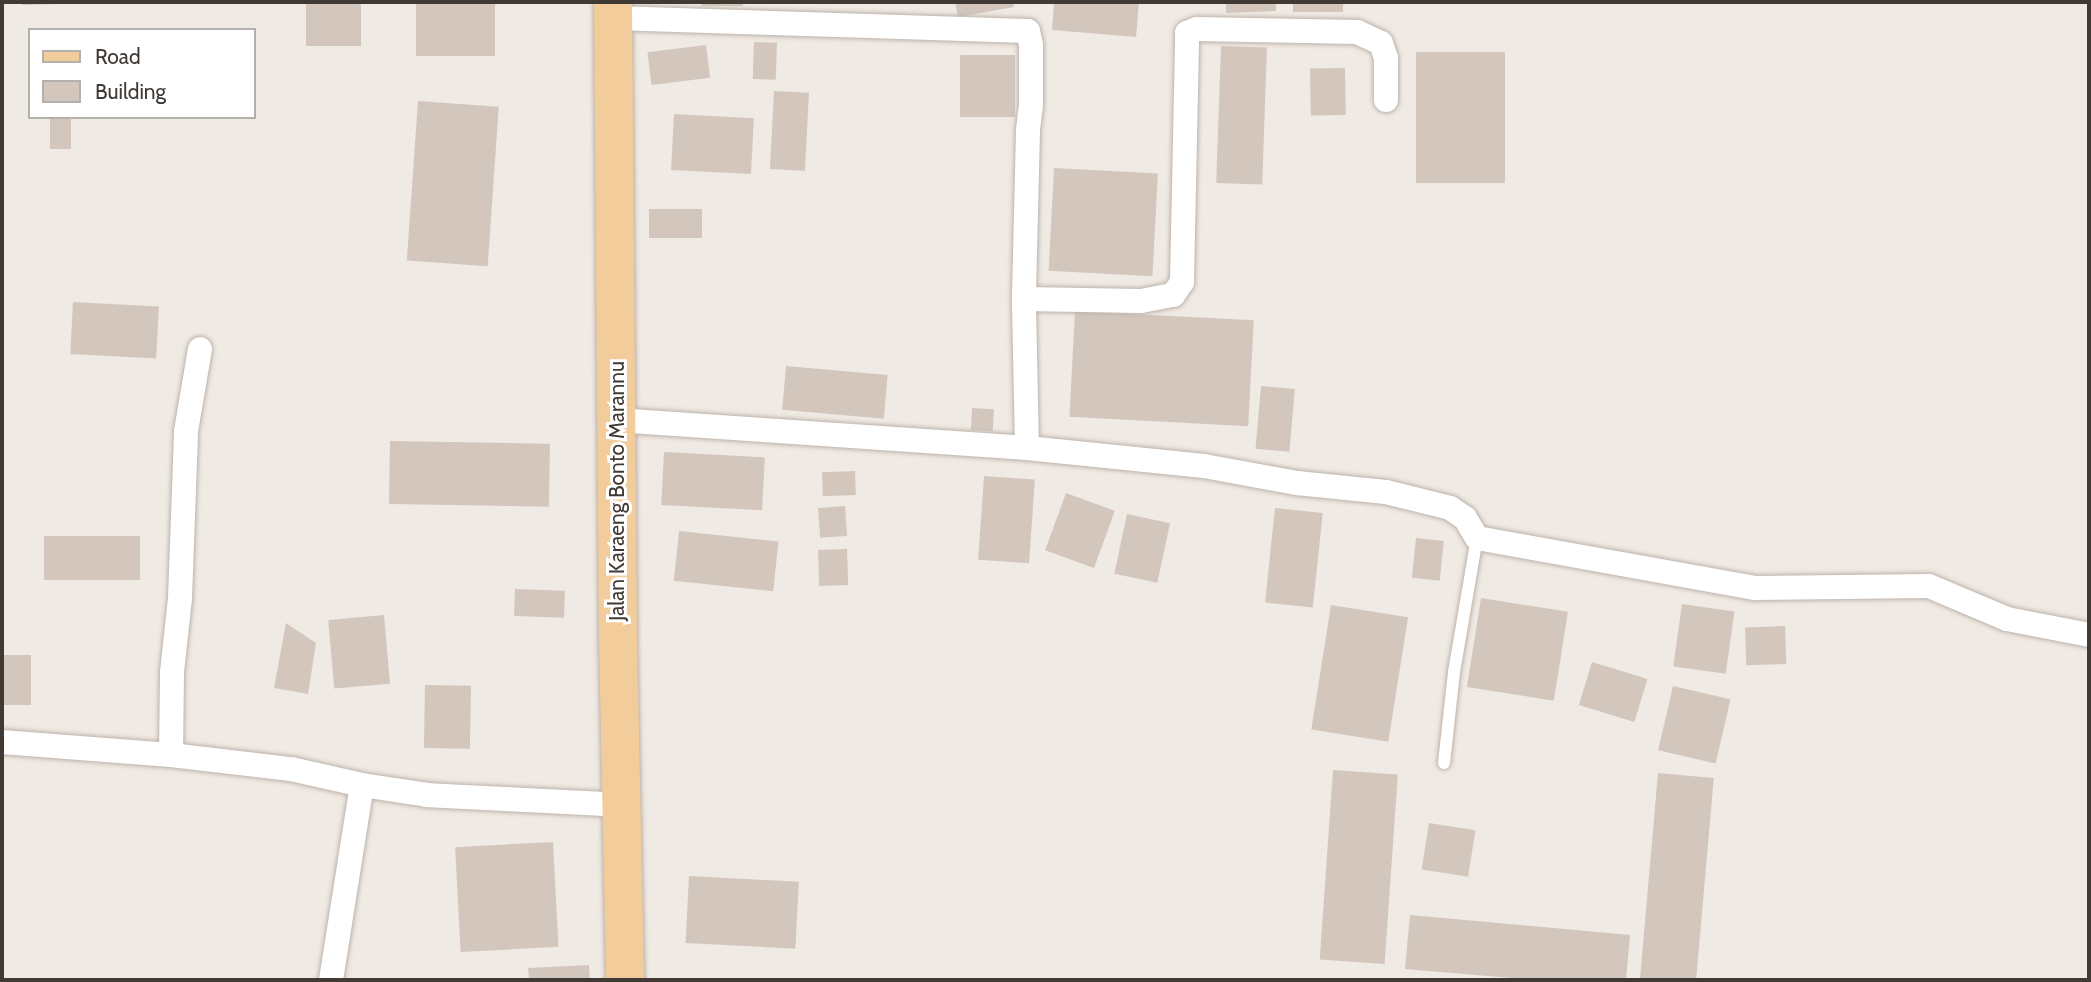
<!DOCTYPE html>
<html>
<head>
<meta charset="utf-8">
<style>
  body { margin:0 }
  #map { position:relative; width:2091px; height:982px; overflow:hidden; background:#f0eae4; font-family:Cabin,sans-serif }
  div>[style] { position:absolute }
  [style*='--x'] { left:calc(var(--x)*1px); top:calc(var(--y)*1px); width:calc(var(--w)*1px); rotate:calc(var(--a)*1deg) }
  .building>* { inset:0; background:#d3c7bd; transform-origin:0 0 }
  .roads { filter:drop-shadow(0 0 2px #bdb3aa) drop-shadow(0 0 2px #bdb3aa) }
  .lane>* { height:12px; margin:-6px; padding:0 6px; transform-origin:6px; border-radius:6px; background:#fff }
  .street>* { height:24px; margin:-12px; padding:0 12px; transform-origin:12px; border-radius:12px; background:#fff }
  .primary>* { height:38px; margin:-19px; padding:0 19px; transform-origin:19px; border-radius:19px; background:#f2cc9a }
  span { translate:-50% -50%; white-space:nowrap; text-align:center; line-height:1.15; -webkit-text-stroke:6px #fff; paint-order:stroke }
  .street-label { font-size:21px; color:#413a34 }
  .frame { position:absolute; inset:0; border:4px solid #413a34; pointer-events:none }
  .legend { position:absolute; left:28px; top:28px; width:228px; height:91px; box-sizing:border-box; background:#fff; border:2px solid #b3b0ae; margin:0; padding:9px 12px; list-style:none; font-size:21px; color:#413a34 }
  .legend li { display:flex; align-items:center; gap:14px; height:35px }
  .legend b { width:35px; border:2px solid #b3b0ae }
</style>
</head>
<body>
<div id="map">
  <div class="building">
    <div style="clip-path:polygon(22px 2px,61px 2px,61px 4px,22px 5px)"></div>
    <div style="left:306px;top:2px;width:55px;height:44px"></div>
    <div style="left:416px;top:2px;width:79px;height:54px"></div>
    <div style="left:702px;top:2px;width:41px;height:4px"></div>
    <div style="clip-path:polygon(955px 2px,1013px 2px,1014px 7px,958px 17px)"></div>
    <div style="clip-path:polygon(1054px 2px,1139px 2px,1136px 37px,1052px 30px)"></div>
    <div style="clip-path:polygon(1226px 2px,1276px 2px,1276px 11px,1226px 13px)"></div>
    <div style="left:1293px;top:2px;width:50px;height:10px"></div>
    <div style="left:754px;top:42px;width:23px;height:37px;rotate:2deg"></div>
    <div style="left:706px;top:45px;width:33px;height:59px;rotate:83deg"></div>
    <div style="left:1221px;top:46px;width:46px;height:137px;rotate:2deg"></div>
    <div style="left:1505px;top:52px;width:131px;height:89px;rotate:90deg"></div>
    <div style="left:960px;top:55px;width:55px;height:62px"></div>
    <div style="left:1345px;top:68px;width:47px;height:35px;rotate:89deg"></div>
    <div style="left:774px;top:91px;width:35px;height:78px;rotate:3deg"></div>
    <div style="left:418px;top:101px;width:81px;height:160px;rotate:4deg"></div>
    <div style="left:674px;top:114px;width:80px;height:56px;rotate:3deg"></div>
    <div style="left:50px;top:117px;width:21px;height:32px"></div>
    <div style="left:1054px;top:168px;width:104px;height:103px;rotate:3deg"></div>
    <div style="left:649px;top:209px;width:53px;height:29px"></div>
    <div style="left:73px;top:302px;width:86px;height:52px;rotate:3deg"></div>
    <div style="left:1075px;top:311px;width:179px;height:106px;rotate:3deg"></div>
    <div style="left:786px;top:366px;width:102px;height:44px;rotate:5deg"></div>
    <div style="left:1261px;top:386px;width:34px;height:63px;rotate:5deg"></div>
    <div style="left:972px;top:408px;width:22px;height:22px;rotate:3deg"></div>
    <div style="left:390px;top:441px;width:160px;height:63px;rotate:1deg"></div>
    <div style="left:664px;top:452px;width:101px;height:53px;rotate:3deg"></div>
    <div style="left:855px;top:471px;width:24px;height:33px;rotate:88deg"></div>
    <div style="left:984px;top:476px;width:51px;height:84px;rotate:4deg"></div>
    <div style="left:1066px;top:493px;width:52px;height:61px;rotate:20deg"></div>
    <div style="left:845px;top:506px;width:30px;height:27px;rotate:86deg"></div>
    <div style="left:1275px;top:508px;width:48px;height:95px;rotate:6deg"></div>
    <div style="left:1127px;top:514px;width:44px;height:61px;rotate:12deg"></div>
    <div style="left:679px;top:531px;width:100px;height:50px;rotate:6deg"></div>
    <div style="left:44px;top:536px;width:96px;height:44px"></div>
    <div style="left:1416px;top:538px;width:28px;height:40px;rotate:6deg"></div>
    <div style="left:847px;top:549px;width:36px;height:29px;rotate:88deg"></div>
    <div style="left:515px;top:589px;width:50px;height:27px;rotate:2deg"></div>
    <div style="left:1481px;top:598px;width:88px;height:90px;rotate:9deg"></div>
    <div style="left:1682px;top:604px;width:53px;height:63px;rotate:8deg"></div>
    <div style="left:1331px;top:605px;width:78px;height:126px;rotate:9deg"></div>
    <div style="left:384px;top:615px;width:69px;height:56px;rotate:85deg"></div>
    <div style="clip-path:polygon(286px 623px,316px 643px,308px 694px,274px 688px)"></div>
    <div style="left:1785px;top:626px;width:38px;height:40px;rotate:88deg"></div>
    <div style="left:31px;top:655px;width:50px;height:29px;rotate:90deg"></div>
    <div style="left:1592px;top:662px;width:58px;height:45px;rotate:17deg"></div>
    <div style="left:425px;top:685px;width:46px;height:63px;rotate:1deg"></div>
    <div style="left:1673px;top:686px;width:59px;height:66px;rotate:13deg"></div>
    <div style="left:1333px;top:770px;width:65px;height:190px;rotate:4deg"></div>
    <div style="left:1658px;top:773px;width:56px;height:208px;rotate:5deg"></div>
    <div style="left:1429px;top:823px;width:47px;height:47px;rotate:9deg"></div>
    <div style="left:553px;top:842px;width:105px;height:98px;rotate:87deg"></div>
    <div style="left:689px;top:876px;width:110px;height:67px;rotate:3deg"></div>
    <div style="clip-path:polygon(1410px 915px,1630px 935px,1626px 980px,1535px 980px,1405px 969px)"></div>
    <div style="clip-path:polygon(589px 965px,590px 980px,529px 980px,528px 968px)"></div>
  </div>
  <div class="roads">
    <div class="lane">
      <div style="--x:1444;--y:763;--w:92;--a:-83.7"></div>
      <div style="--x:1454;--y:672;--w:136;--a:-80.3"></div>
    </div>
    <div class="street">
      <div style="--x:613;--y:18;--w:415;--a:1.8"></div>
      <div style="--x:1028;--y:31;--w:14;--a:78"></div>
      <div style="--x:1031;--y:45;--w:60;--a:90"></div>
      <div style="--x:1031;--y:105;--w:26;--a:97"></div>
      <div style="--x:1028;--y:131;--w:168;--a:91.4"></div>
      <div style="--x:617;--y:420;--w:411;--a:3.9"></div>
      <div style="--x:1027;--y:448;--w:178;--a:5.8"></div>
      <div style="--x:1204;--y:466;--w:95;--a:10.4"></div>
      <div style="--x:1297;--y:483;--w:89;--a:5.8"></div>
      <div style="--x:1386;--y:492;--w:66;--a:14"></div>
      <div style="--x:1450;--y:508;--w:18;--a:34"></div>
      <div style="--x:1465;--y:518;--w:23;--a:59"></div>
      <div style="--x:1477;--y:538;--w:283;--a:10.2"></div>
      <div style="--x:1756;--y:588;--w:173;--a:-0.7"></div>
      <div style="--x:1929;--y:586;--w:85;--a:22.9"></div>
      <div style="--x:2007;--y:619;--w:84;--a:11"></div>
      <div style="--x:1027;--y:448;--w:149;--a:-91.2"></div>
      <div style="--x:1024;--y:299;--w:117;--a:1"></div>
      <div style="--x:1141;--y:301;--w:33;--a:-11"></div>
      <div style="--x:1173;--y:295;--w:16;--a:-55"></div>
      <div style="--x:1182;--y:282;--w:249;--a:-88.8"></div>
      <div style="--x:1187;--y:33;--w:11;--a:-22"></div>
      <div style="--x:1197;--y:29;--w:160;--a:1.1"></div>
      <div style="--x:1357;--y:32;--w:26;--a:25"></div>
      <div style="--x:1381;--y:43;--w:16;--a:72"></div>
      <div style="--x:1386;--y:58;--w:42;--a:90"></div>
      <div style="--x:2;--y:742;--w:169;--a:4.4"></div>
      <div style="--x:171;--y:755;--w:121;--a:6.7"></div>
      <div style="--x:291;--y:769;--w:73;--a:12.7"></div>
      <div style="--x:362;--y:785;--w:66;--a:8.7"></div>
      <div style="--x:427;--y:795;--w:196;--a:2.9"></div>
      <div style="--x:171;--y:755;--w:83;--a:-89.3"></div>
      <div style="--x:172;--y:672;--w:74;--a:-83.8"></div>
      <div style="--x:180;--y:598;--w:167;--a:-87.9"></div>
      <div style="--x:186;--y:431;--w:83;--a:-80.3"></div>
      <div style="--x:331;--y:980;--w:197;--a:-81"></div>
    </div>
    <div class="primary">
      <div style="--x:613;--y:2;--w:638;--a:89.55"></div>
      <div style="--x:618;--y:640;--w:340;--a:88.8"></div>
    </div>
  </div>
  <div class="street-label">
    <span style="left:617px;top:491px;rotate:-90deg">Jalan Karaeng Bonto Marannu</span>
  </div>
  <div class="frame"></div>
  <ul class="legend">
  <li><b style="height:9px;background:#f2cc9a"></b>Road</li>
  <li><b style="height:19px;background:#d3c7bd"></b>Building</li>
  </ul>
</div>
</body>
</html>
